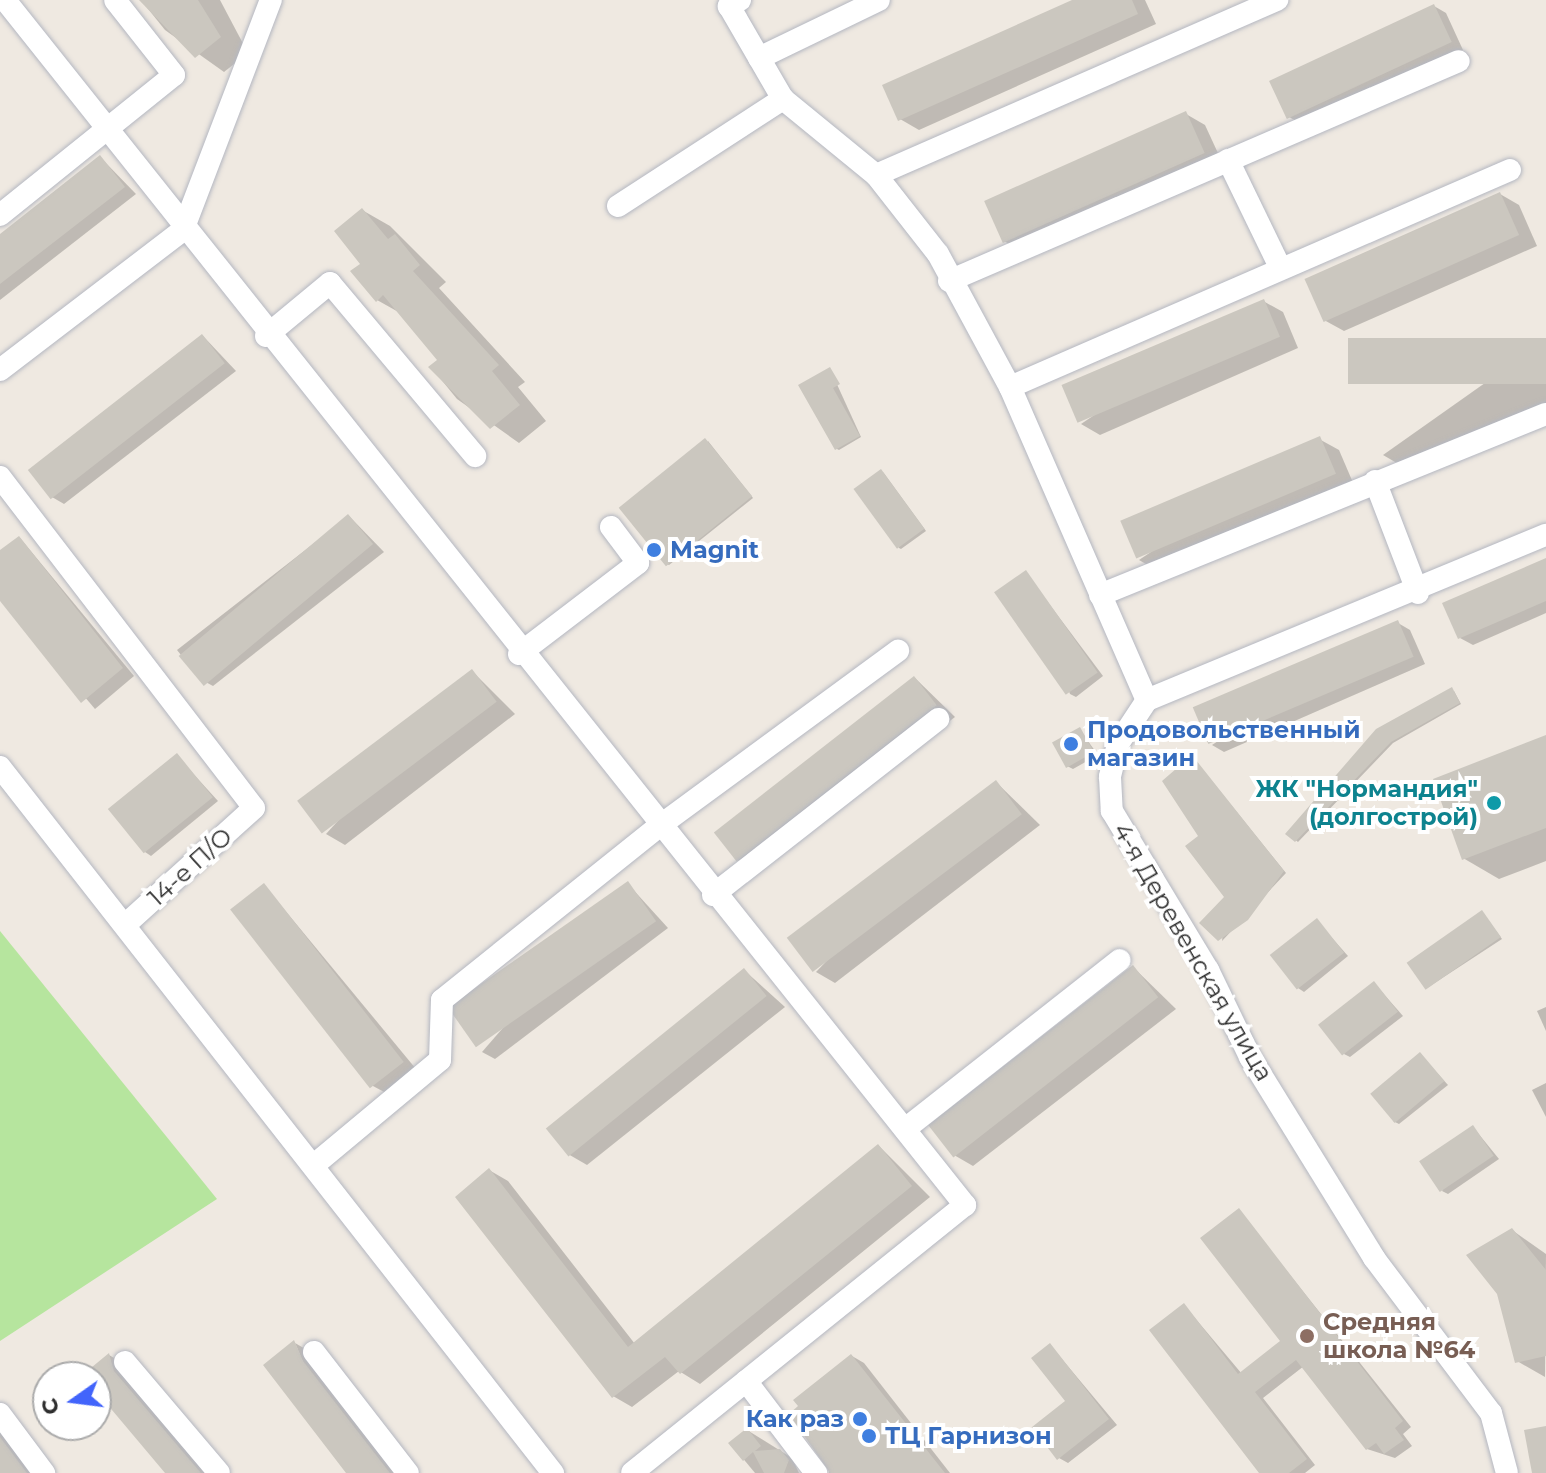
<!DOCTYPE html>
<html>
<head>
<meta charset="utf-8">
<style>
  body { margin:0 }
  #map { position:relative; width:1546px; height:1473px; overflow:hidden; background:#efe9e1; font-family:Montserrat,sans-serif }
  div>[style] { position:absolute }
  [style*='--x'] { left:calc(var(--x)*1px); top:calc(var(--y)*1px); width:calc(var(--w)*1px); rotate:calc(var(--a)*1deg) }
  .green>* { inset:0; background:#b6e59e }
  .shadow>* { inset:0; background:#0003 }
  .building>* { inset:0; background:#cbc7bf; transform-origin:0 0 }
  .roads { filter:drop-shadow(0 0 2px #b4b7c1) drop-shadow(0 0 2px #b4b7c1) }
  .minor>* { height:22px; margin:-11px; padding:0 11px; transform-origin:11px; border-radius:11px; background:#fff }
  .dots>* { width:22px; height:22px; translate:-50% -50%; box-sizing:border-box; border:4px solid #fff; border-radius:50% }
  span { translate:-50% -50%; white-space:nowrap; text-align:center; line-height:1.15; -webkit-text-stroke:8px #fff; paint-order:stroke }
  .shop-label { font-size:24px; color:#366cbe; font-weight:700 }
  .left { translate:0 -50%; text-align:left }
  .right { translate:-100% -50%; text-align:right }
  .culture-label { font-size:24px; color:#0d838f; font-weight:700 }
  .street-label { font-size:24px; color:#2e2e2e }
  .education-label { font-size:24px; color:#785e54; font-weight:700 }
  .north { position:absolute; left:32px; top:1361px; width:80px; height:80px; box-sizing:border-box; background:#fff; border:2px solid #ababab; border-radius:50%; rotate:256deg; font-size:22px; font-weight:700; line-height:32px; text-align:center; color:#2e2e2e }
  .north::after { content:''; display:block; margin:auto; width:28px; height:36px; background:#4264fb; clip-path:polygon(50% 0,100% 100%,50% 72%,0 100%) }
</style>
</head>
<body>
<div id="map">
  <div class="green">
    <div style="clip-path:polygon(0 931px,217px 1199px,0 1341px)"></div>
  </div>
  <div class="shadow">
    <div style="clip-path:polygon(141px 0,220px 0,248px 53px,224px 72px,165px 30px)"></div>
    <div style="clip-path:polygon(1077px 0,1145px 0,1156px 24px,919px 130px,900px 119px)"></div>
    <div style="clip-path:polygon(1434px 6px,1446px 13px,1463px 50px,1302px 124px,1289px 117px)"></div>
    <div style="clip-path:polygon(1186px 114px,1205px 125px,1223px 164px,1023px 252px,1004px 241px)"></div>
    <div style="clip-path:polygon(101px 158px,136px 194px,0 300px,0 237px)"></div>
    <div style="clip-path:polygon(1500px 194px,1519px 205px,1537px 246px,1344px 331px,1324px 320px)"></div>
    <div style="clip-path:polygon(362px 210px,390px 226px,446px 282px,439px 288px,525px 382px,518px 387px,546px 421px,519px 443px,457px 399px,431px 367px,440px 361px,402px 314px,377px 300px,363px 264px)"></div>
    <div style="clip-path:polygon(1263px 301px,1283px 312px,1298px 348px,1100px 435px,1081px 424px)"></div>
    <div style="clip-path:polygon(203px 336px,236px 371px,64px 504px,52px 497px)"></div>
    <div style="clip-path:polygon(1546px 340px,1546px 403px,1402px 466px,1383px 455px)"></div>
    <div style="clip-path:polygon(830px 369px,861px 437px,839px 450px,837px 449px)"></div>
    <div style="clip-path:polygon(1319px 439px,1339px 450px,1354px 485px,1158px 571px,1139px 560px)"></div>
    <div style="clip-path:polygon(708px 441px,753px 498px,669px 565px,667px 564px)"></div>
    <div style="clip-path:polygon(883px 472px,926px 531px,901px 549px,899px 548px)"></div>
    <div style="clip-path:polygon(349px 516px,384px 552px,213px 686px,200px 679px,177px 650px)"></div>
    <div style="clip-path:polygon(20px 538px,134px 676px,95px 709px,0 597px,0 552px)"></div>
    <div style="clip-path:polygon(1546px 560px,1546px 613px,1473px 645px,1460px 638px)"></div>
    <div style="clip-path:polygon(1026px 573px,1103px 676px,1076px 697px,1070px 694px)"></div>
    <div style="clip-path:polygon(1398px 623px,1410px 630px,1425px 664px,1224px 752px,1212px 745px)"></div>
    <div style="clip-path:polygon(473px 672px,515px 714px,345px 845px,326px 834px)"></div>
    <div style="clip-path:polygon(915px 678px,955px 717px,755px 870px,736px 859px)"></div>
    <div style="clip-path:polygon(1454px 691px,1461px 704px,1393px 743px,1298px 842px,1288px 834px,1377px 730px)"></div>
    <div style="clip-path:polygon(1080px 730px,1098px 755px,1073px 769px,1067px 766px)"></div>
    <div style="clip-path:polygon(1546px 738px,1546px 861px,1499px 879px,1463px 858px)"></div>
    <div style="clip-path:polygon(177px 756px,218px 801px,151px 856px,145px 852px)"></div>
    <div style="clip-path:polygon(1194px 759px,1286px 873px,1222px 941px,1227px 897px,1200px 837px)"></div>
    <div style="clip-path:polygon(997px 783px,1040px 825px,835px 983px,816px 972px)"></div>
    <div style="clip-path:polygon(628px 884px,668px 928px,495px 1059px,482px 1052px)"></div>
    <div style="clip-path:polygon(264px 885px,416px 1069px,386px 1093px,373px 1086px)"></div>
    <div style="clip-path:polygon(1482px 912px,1502px 939px,1427px 988px)"></div>
    <div style="clip-path:polygon(1317px 921px,1348px 956px,1304px 992px,1298px 988px)"></div>
    <div style="clip-path:polygon(1133px 967px,1176px 1009px,973px 1166px,954px 1155px,933px 1128px)"></div>
    <div style="clip-path:polygon(744px 970px,785px 1007px,587px 1165px,568px 1154px)"></div>
    <div style="clip-path:polygon(1374px 983px,1403px 1016px,1350px 1057px,1344px 1054px)"></div>
    <div style="clip-path:polygon(1546px 1007px,1546px 1031px,1537px 1011px)"></div>
    <div style="clip-path:polygon(1420px 1054px,1448px 1085px,1399px 1124px,1393px 1121px)"></div>
    <div style="clip-path:polygon(1546px 1083px,1546px 1117px,1532px 1090px)"></div>
    <div style="clip-path:polygon(1473px 1127px,1499px 1159px,1448px 1194px,1442px 1191px)"></div>
    <div style="clip-path:polygon(879px 1146px,930px 1197px,700px 1384px,679px 1371px,632px 1407px,613px 1396px,489px 1170px,508px 1181px,635px 1344px)"></div>
    <div style="clip-path:polygon(1239px 1211px,1411px 1427px,1403px 1434px,1412px 1446px,1395px 1458px,1367px 1449px,1304px 1366px,1263px 1398px,1315px 1465px,1305px 1473px,1261px 1473px,1184px 1305px,1242px 1374px,1283px 1342px)"></div>
    <div style="clip-path:polygon(1512px 1230px,1546px 1254px,1545px 1377px,1517px 1361px)"></div>
    <div style="clip-path:polygon(295px 1343px,314px 1354px,405px 1473px,349px 1473px)"></div>
    <div style="clip-path:polygon(1051px 1346px,1117px 1425px,1068px 1463px,1059px 1458px,1068px 1402px)"></div>
    <div style="clip-path:polygon(109px 1355px,128px 1366px,212px 1473px,167px 1473px,96px 1388px,96px 1377px,87px 1377px)"></div>
    <div style="clip-path:polygon(852px 1356px,864px 1363px,950px 1473px,829px 1473px)"></div>
    <div style="clip-path:polygon(0 1418px,37px 1473px,0 1473px)"></div>
    <div style="clip-path:polygon(747px 1430px,792px 1458px,799px 1473px,755px 1473px,731px 1444px)"></div>
  </div>
  <div class="building">
    <div style="clip-path:polygon(139px 0,198px 0,221px 37px,195px 58px)"></div>
    <div style="clip-path:polygon(1072px 0,1132px 0,1138px 14px,898px 121px,882px 85px)"></div>
    <div style="left:1434px;top:4px;width:42px;height:182px;rotate:65deg"></div>
    <div style="left:1186px;top:111px;width:46px;height:221px;rotate:66deg"></div>
    <div style="clip-path:polygon(100px 155px,125px 187px,0 284px,0 234px)"></div>
    <div style="left:1500px;top:192px;width:47px;height:214px;rotate:66deg"></div>
    <div style="clip-path:polygon(362px 208px,388px 239px,395px 234px,420px 265px,413px 271px,499px 365px,492px 371px,520px 405px,490px 429px,428px 367px,437px 360px,383px 295px,376px 302px,350px 271px,360px 264px,334px 231px)"></div>
    <div style="left:1264px;top:299px;width:41px;height:220px;rotate:67deg"></div>
    <div style="left:202px;top:334px;width:37px;height:221px;rotate:52deg"></div>
    <div style="left:1546px;top:338px;width:46px;height:198px;rotate:90deg"></div>
    <div style="clip-path:polygon(830px 367px,840px 384px,833px 388px,860px 436px,835px 450px,798px 385px)"></div>
    <div style="left:1320px;top:436px;width:41px;height:217px;rotate:67deg"></div>
    <div style="left:705px;top:438px;width:75px;height:111px;rotate:51deg"></div>
    <div style="left:881px;top:469px;width:74px;height:34px;rotate:54deg"></div>
    <div style="left:348px;top:514px;width:39px;height:221px;rotate:50deg"></div>
    <div style="clip-path:polygon(19px 536px,123px 668px,81px 703px,0 601px,0 550px)"></div>
    <div style="clip-path:polygon(1546px 558px,1546px 601px,1458px 639px,1442px 603px)"></div>
    <div style="left:1026px;top:570px;width:125px;height:39px;rotate:55deg"></div>
    <div style="left:1398px;top:620px;width:40px;height:223px;rotate:67deg"></div>
    <div style="left:472px;top:669px;width:41px;height:219px;rotate:53deg"></div>
    <div style="left:914px;top:676px;width:37px;height:254px;rotate:52deg"></div>
    <div style="clip-path:polygon(1452px 687px,1460px 703px,1391px 742px,1295px 842px,1285px 834px,1376px 729px)"></div>
    <div style="left:1080px;top:727px;width:29px;height:32px;rotate:61deg"></div>
    <div style="clip-path:polygon(1546px 735px,1546px 828px,1462px 860px,1433px 779px)"></div>
    <div style="left:177px;top:753px;width:57px;height:89px;rotate:51deg"></div>
    <div style="clip-path:polygon(1192px 755px,1284px 871px,1248px 920px,1218px 941px,1199px 923px,1224px 897px,1185px 846px,1198px 836px,1162px 781px)"></div>
    <div style="left:996px;top:780px;width:43px;height:262px;rotate:53deg"></div>
    <div style="left:628px;top:881px;width:49px;height:220px;rotate:55deg"></div>
    <div style="left:264px;top:883px;width:227px;height:43px;rotate:52deg"></div>
    <div style="left:1482px;top:910px;width:33px;height:92px;rotate:55deg"></div>
    <div style="left:1317px;top:918px;width:44px;height:60px;rotate:52deg"></div>
    <div style="left:1133px;top:965px;width:41px;height:260px;rotate:52deg"></div>
    <div style="left:744px;top:968px;width:36px;height:255px;rotate:51deg"></div>
    <div style="left:1374px;top:981px;width:39px;height:71px;rotate:52deg"></div>
    <div style="left:1420px;top:1052px;width:38px;height:65px;rotate:50deg"></div>
    <div style="left:1473px;top:1125px;width:37px;height:65px;rotate:56deg"></div>
    <div style="clip-path:polygon(878px 1144px,912px 1186px,680px 1374px,665px 1357px,612px 1398px,455px 1197px,489px 1168px,628px 1347px)"></div>
    <div style="clip-path:polygon(1239px 1208px,1403px 1421px,1395px 1428px,1404px 1440px,1384px 1454px,1376px 1443px,1366px 1450px,1296px 1360px,1255px 1392px,1307px 1459px,1289px 1473px,1259px 1473px,1149px 1330px,1184px 1303px,1238px 1374px,1280px 1341px,1200px 1238px)"></div>
    <div style="clip-path:polygon(1512px 1228px,1546px 1270px,1546px 1356px,1515px 1363px,1497px 1294px,1466px 1255px)"></div>
    <div style="clip-path:polygon(294px 1340px,303px 1361px,390px 1473px,346px 1473px,263px 1365px)"></div>
    <div style="clip-path:polygon(1050px 1343px,1109px 1419px,1057px 1460px,1032px 1427px,1065px 1401px,1031px 1358px)"></div>
    <div style="clip-path:polygon(109px 1353px,114px 1371px,201px 1473px,165px 1473px,96px 1391px,96px 1377px,80px 1377px)"></div>
    <div style="clip-path:polygon(851px 1354px,945px 1473px,830px 1473px,789px 1414px,798px 1406px,793px 1400px)"></div>
    <div style="clip-path:polygon(1546px 1426px,1546px 1473px,1532px 1473px,1524px 1430px)"></div>
    <div style="clip-path:polygon(747px 1428px,761px 1446px,755px 1451px,780px 1449px,789px 1460px,784px 1473px,764px 1473px,753px 1452px,743px 1461px,728px 1443px)"></div>
    <div style="clip-path:polygon(0 1437px,27px 1473px,0 1473px)"></div>
  </div>
  <div class="roads">
    <div class="minor">
      <div style="--x:5;--y:0;--w:1541;--a:51.46"></div>
      <div style="--x:965;--y:1205;--w:427;--a:141.2"></div>
      <div style="--x:740;--y:0;--w:13;--a:151"></div>
      <div style="--x:729;--y:6;--w:108;--a:59.9"></div>
      <div style="--x:783;--y:99;--w:120;--a:39.3"></div>
      <div style="--x:876;--y:175;--w:100;--a:51.9"></div>
      <div style="--x:938;--y:254;--w:151;--a:61.6"></div>
      <div style="--x:1010;--y:387;--w:342;--a:66.4"></div>
      <div style="--x:1147;--y:700;--w:53;--a:123.4"></div>
      <div style="--x:1118;--y:744;--w:34;--a:104"></div>
      <div style="--x:1110;--y:777;--w:34;--a:87"></div>
      <div style="--x:1112;--y:811;--w:186;--a:58.9"></div>
      <div style="--x:1208;--y:970;--w:97;--a:64.2"></div>
      <div style="--x:1250;--y:1057;--w:236;--a:58.3"></div>
      <div style="--x:1374;--y:1258;--w:194;--a:53"></div>
      <div style="--x:1491;--y:1413;--w:62;--a:75.1"></div>
      <div style="--x:759;--y:58;--w:133;--a:-25.8"></div>
      <div style="--x:1228;--y:160;--w:119;--a:64.1"></div>
      <div style="--x:876;--y:175;--w:438;--a:-23.6"></div>
      <div style="--x:618;--y:206;--w:197;--a:-33"></div>
      <div style="--x:0;--y:215;--w:223;--a:-38.8"></div>
      <div style="--x:174;--y:75;--w:95;--a:-128.2"></div>
      <div style="--x:949;--y:281;--w:555;--a:-23.33"></div>
      <div style="--x:266;--y:336;--w:83;--a:-39.6"></div>
      <div style="--x:330;--y:283;--w:226;--a:50"></div>
      <div style="--x:0;--y:370;--w:230;--a:-37.4"></div>
      <div style="--x:183;--y:230;--w:246;--a:-69.1"></div>
      <div style="--x:1010;--y:387;--w:545;--a:-23.46"></div>
      <div style="--x:0;--y:477;--w:417;--a:52.5"></div>
      <div style="--x:254;--y:808;--w:174;--a:137.8"></div>
      <div style="--x:1375;--y:481;--w:120;--a:69"></div>
      <div style="--x:1100;--y:595;--w:481;--a:-22.1"></div>
      <div style="--x:519;--y:654;--w:150;--a:-37.4"></div>
      <div style="--x:638;--y:563;--w:45;--a:-126.9"></div>
      <div style="--x:1147;--y:700;--w:432;--a:-22.5"></div>
      <div style="--x:0;--y:767;--w:897;--a:51.93"></div>
      <div style="--x:713;--y:895;--w:286;--a:-38"></div>
      <div style="--x:905;--y:1129;--w:273;--a:-38.2"></div>
      <div style="--x:314;--y:1165;--w:164;--a:-39.8"></div>
      <div style="--x:440;--y:1060;--w:60;--a:-88.1"></div>
      <div style="--x:442;--y:1000;--w:277;--a:-38.7"></div>
      <div style="--x:658;--y:827;--w:298;--a:-36.3"></div>
      <div style="--x:314;--y:1352;--w:153;--a:52.2"></div>
      <div style="--x:125;--y:1362;--w:145;--a:49.7"></div>
      <div style="--x:746;--y:1381;--w:116;--a:52.7"></div>
      <div style="--x:0;--y:1414;--w:74;--a:53.3"></div>
    </div>
  </div>
  <div class="dots">
    <div style="left:654px;top:550px;background:#3f7fe0"></div>
    <div style="left:1071px;top:744px;background:#3f7fe0"></div>
    <div style="left:1494px;top:803px;background:#0f9aa8"></div>
    <div style="left:1307px;top:1336px;background:#8d6e63"></div>
    <div style="left:860px;top:1419px;background:#3f7fe0"></div>
    <div style="left:869px;top:1436px;background:#3f7fe0"></div>
  </div>
  <div class="shop-label">
    <span class="left" style="left:670px;top:550px">Magnit</span>
    <span class="left" style="left:1087px;top:744px">Продовольственный<br>магазин</span>
    <span class="right" style="left:844px;top:1419px">Как раз</span>
    <span class="left" style="left:885px;top:1436px">ТЦ Гарнизон</span>
  </div>
  <div class="culture-label">
    <span class="right" style="left:1478px;top:803px">ЖК "Нормандия"<br>(долгострой)</span>
  </div>
  <div class="street-label">
    <span style="left:190px;top:867px;rotate:-42deg">14-е П/О</span>
    <span style="left:1193px;top:952px;rotate:60deg">4-я Деревенская улица</span>
  </div>
  <div class="education-label">
    <span class="left" style="left:1323px;top:1336px">Средняя<br>школа №64</span>
  </div>
  <div class="north">С</div>
</div>
</body>
</html>
